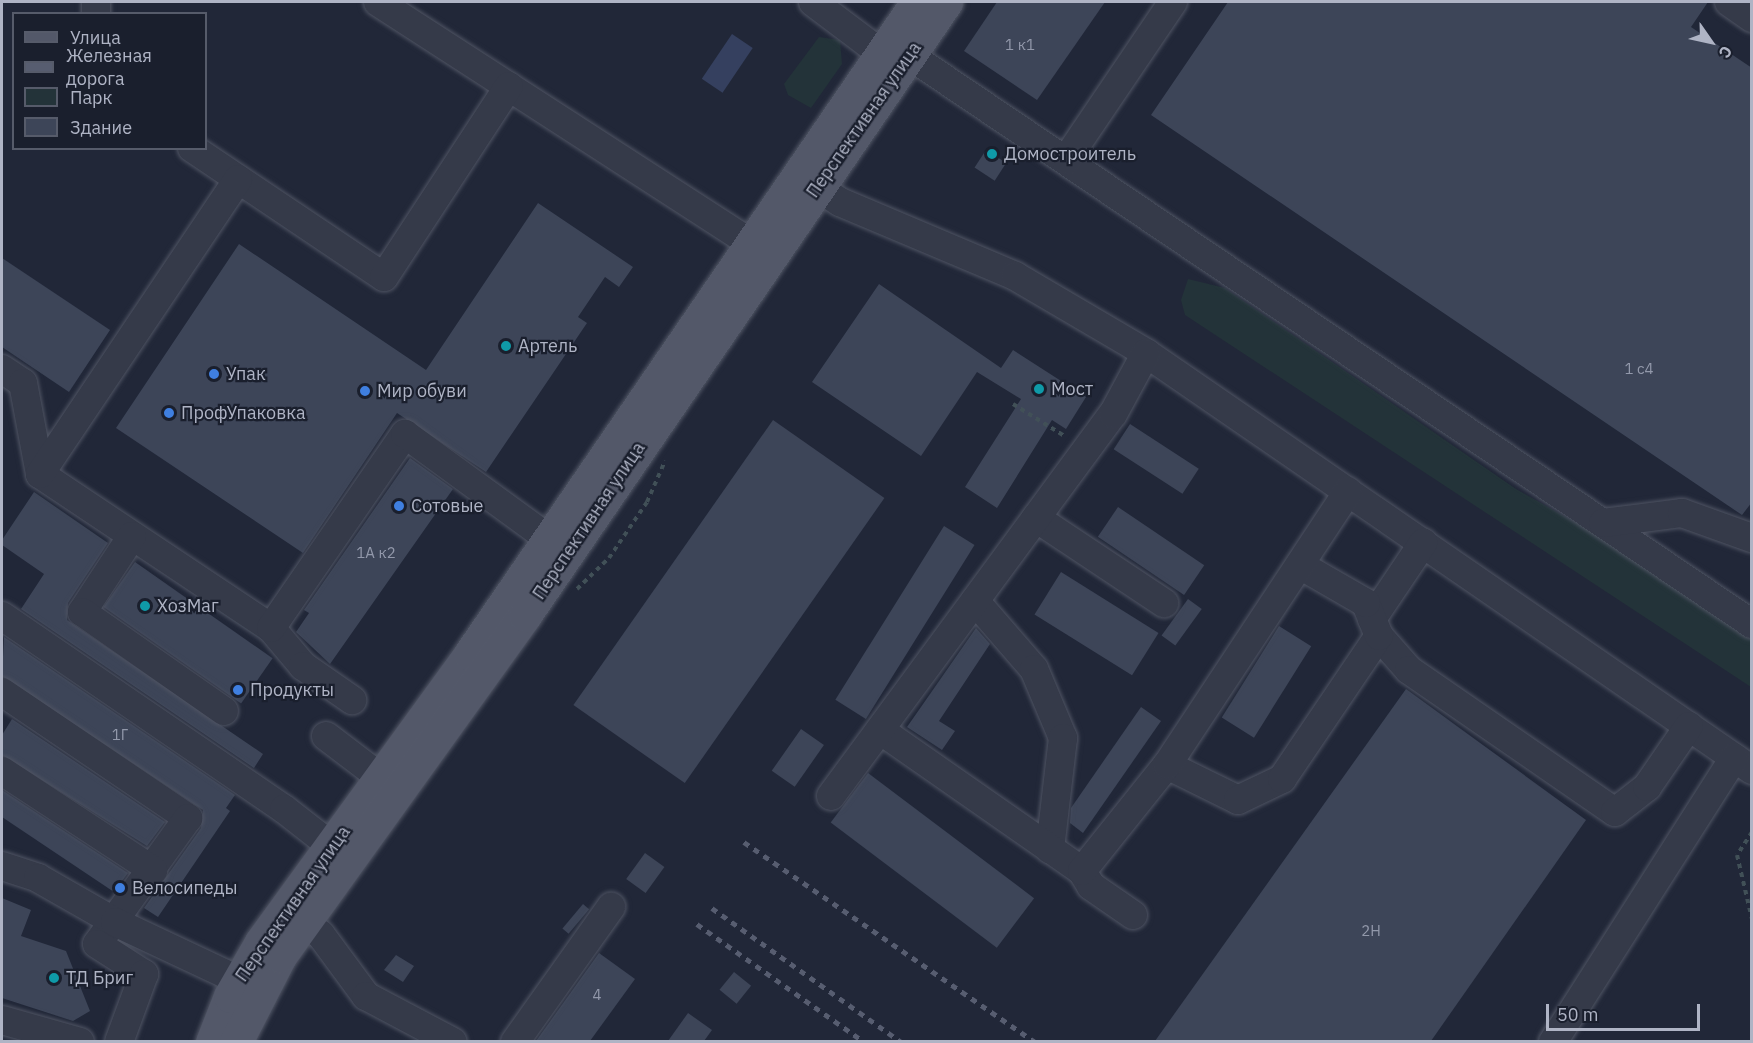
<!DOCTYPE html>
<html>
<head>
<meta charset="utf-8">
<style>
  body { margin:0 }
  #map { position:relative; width:1753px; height:1043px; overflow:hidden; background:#212738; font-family:"IBM Plex Sans",sans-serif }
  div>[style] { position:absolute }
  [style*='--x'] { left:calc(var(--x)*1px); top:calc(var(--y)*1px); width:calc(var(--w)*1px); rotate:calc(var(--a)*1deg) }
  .green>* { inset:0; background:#233339 }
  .water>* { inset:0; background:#35405f; transform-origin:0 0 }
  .building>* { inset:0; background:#3d4558; transform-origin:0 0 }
  .path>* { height:4px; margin-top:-2px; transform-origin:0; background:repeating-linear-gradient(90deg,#415057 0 4.5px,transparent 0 9px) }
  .roads { filter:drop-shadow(0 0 2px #4f5463) drop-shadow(0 0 2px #4f5463) }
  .minor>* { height:28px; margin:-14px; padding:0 14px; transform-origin:14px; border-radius:14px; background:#353a49 }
  .major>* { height:33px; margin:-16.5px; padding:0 16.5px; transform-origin:16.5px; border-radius:16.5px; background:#535869 }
  .rail>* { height:4.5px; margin-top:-2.25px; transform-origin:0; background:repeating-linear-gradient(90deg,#575d70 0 6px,transparent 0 12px) }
  .dots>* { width:16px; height:16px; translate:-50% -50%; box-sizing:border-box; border:3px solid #1a1f2d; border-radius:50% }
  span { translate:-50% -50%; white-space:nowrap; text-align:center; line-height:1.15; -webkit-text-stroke:4.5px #1a1f2d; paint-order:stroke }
  .number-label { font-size:15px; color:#9298aa }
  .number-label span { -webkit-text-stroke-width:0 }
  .street-label { font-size:18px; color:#afb4c5 }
  .poi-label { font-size:18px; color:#afb4c5 }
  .left { translate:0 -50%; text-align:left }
  .frame { position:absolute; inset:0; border:3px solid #afb4c5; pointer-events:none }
  .legend { position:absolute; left:12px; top:12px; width:195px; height:138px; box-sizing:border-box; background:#1a1f2d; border:2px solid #565b6a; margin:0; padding:8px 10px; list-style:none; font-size:18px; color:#afb4c5 }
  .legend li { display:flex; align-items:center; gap:12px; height:30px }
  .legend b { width:30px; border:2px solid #565b6a }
  .north { position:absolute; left:1681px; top:12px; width:60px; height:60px; -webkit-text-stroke:4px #1a1f2d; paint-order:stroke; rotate:124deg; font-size:16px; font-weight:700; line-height:24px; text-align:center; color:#afb4c5 }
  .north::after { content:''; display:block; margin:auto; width:21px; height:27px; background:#afb4c5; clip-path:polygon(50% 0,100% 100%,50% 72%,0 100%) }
  .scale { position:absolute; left:1546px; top:1004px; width:154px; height:27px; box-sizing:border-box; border:3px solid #afb4c5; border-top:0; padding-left:8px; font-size:18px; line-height:21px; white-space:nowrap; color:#afb4c5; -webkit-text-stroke:4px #1a1f2d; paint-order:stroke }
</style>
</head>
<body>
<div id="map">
  <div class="green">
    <div style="clip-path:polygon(819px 37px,840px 40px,842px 64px,811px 108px,788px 95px,784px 84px)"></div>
    <div style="clip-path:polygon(1188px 279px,1225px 288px,1516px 489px,1602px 537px,1751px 639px,1751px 687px,1185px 315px,1181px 300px)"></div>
  </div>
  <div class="water">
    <div style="left:732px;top:34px;width:25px;height:54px;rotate:34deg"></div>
  </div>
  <div class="building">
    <div style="clip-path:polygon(997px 2px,1105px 2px,1037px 100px,964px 51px)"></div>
    <div style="clip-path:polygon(1228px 2px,1708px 2px,1691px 27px,1752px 68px,1752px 502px,1742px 515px,1151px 115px)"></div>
    <div style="left:986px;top:150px;width:24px;height:21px;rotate:33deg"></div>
    <div style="clip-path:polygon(538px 203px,633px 267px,619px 287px,605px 277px,578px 317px,587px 323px,486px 472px,397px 413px,303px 553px,116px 428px,239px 244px,426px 370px)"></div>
    <div style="clip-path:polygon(2px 258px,110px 330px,69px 392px,2px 347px)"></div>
    <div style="clip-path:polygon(879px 284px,1001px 368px,1013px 350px,1086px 397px,1066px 429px,1052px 420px,997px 508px,965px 487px,1021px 399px,977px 372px,921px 456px,812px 382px)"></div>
    <div style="left:773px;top:420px;width:136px;height:348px;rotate:35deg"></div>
    <div style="left:1130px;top:424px;width:82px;height:30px;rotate:33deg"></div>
    <div style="clip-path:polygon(410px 458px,453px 489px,330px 664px,296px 632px,309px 613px,304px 610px)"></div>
    <div style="clip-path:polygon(34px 492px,108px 543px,68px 603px,67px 620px,263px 754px,254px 768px,21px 609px,44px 574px,2px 545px,2px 540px)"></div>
    <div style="left:1118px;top:507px;width:104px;height:36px;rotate:34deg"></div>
    <div style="left:944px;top:526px;width:36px;height:205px;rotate:32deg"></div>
    <div style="left:135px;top:562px;width:168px;height:55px;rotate:35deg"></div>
    <div style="left:1061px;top:572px;width:115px;height:50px;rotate:32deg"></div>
    <div style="left:1188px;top:599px;width:17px;height:45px;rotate:36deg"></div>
    <div style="left:1279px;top:626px;width:38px;height:108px;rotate:32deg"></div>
    <div style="clip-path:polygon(976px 628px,990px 644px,939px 721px,955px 731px,942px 750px,907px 727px)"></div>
    <div style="clip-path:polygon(4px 637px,235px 795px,226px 808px,230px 811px,158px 917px,144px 908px,201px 828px,203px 810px,2px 676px)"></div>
    <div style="clip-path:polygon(1406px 689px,1586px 820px,1431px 1041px,1155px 1041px)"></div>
    <div style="clip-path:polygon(1141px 707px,1161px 721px,1083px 833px,1070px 823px,1071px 808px)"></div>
    <div style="clip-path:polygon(12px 719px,165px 822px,147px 846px,2px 755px,2px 735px)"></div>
    <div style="left:801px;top:729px;width:28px;height:51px;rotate:35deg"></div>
    <div style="left:868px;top:773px;width:208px;height:62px;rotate:37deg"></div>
    <div style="clip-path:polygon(2px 790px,128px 873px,114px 892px,2px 817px)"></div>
    <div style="left:645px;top:853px;width:24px;height:32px;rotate:36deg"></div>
    <div style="clip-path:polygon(2px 898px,31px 910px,21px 936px,66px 951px,90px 1011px,73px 1021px,2px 998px)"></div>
    <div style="left:583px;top:904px;width:8px;height:32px;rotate:40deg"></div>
    <div style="clip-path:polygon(599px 953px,635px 979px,590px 1041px,536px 1041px)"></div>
    <div style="clip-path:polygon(396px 955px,414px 966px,403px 982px,384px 970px)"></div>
    <div style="left:734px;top:972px;width:22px;height:23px;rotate:39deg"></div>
    <div style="clip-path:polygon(688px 1013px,712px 1030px,704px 1041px,668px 1041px)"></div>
  </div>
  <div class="path">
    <div style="--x:1013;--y:404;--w:62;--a:31.9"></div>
    <div style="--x:577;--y:589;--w:45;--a:-44.1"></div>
    <div style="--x:609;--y:558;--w:68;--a:-55.8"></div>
    <div style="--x:647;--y:502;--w:45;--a:-66.3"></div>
    <div style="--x:1752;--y:832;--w:27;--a:123"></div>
    <div style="--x:1737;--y:855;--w:66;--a:76.8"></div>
  </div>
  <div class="roads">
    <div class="minor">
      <div style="--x:378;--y:2;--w:467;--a:32.9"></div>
      <div style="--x:813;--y:2;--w:86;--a:37"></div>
      <div style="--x:882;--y:54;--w:27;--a:2"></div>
      <div style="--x:909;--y:55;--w:1017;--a:34.02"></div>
      <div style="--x:1729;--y:2;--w:28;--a:35"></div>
      <div style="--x:96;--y:14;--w:12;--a:-90"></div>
      <div style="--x:192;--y:148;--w:231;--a:33.9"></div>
      <div style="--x:384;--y:277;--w:228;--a:-56.8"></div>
      <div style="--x:1066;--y:160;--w:191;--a:-55.9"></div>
      <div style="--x:799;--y:175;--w:49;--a:33.4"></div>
      <div style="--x:840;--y:202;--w:190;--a:22.9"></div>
      <div style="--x:1015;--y:276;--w:152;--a:30.4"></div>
      <div style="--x:1146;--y:353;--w:736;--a:34.53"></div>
      <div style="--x:2;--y:369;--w:25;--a:34"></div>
      <div style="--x:23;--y:383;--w:93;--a:79.4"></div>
      <div style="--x:40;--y:474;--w:278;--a:33.7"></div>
      <div style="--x:271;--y:628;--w:50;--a:49.9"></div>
      <div style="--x:303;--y:666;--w:60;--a:34.8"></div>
      <div style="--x:40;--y:474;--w:355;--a:-56.1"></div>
      <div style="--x:1036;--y:518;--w:154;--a:33.6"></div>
      <div style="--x:1603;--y:523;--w:80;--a:-7.2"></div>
      <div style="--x:1682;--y:513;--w:74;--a:19.7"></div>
      <div style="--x:132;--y:536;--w:91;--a:123.3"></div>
      <div style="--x:82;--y:612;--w:173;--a:34.9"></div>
      <div style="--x:975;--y:601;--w:90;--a:49.1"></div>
      <div style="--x:1034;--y:669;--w:75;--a:67.2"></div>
      <div style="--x:1063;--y:738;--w:112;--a:96.7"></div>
      <div style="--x:2;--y:616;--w:342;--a:34.4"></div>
      <div style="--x:284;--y:809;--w:81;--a:38"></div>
      <div style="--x:1372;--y:619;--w:92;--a:-56.1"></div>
      <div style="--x:271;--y:628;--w:236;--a:-55.4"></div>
      <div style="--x:405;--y:434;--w:178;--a:36.1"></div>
      <div style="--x:1379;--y:636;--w:45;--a:48.6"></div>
      <div style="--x:1409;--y:670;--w:250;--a:34.6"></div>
      <div style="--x:1615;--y:812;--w:41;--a:-38"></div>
      <div style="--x:1647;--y:787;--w:74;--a:-55.5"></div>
      <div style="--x:2;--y:692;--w:225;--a:34.1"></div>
      <div style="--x:188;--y:818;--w:155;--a:125.8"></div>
      <div style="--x:97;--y:944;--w:56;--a:32.6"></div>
      <div style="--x:144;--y:974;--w:72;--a:110.2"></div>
      <div style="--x:880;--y:730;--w:246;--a:34.9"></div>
      <div style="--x:1082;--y:871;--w:17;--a:59"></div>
      <div style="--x:1091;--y:886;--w:51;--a:34.6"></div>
      <div style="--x:326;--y:736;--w:89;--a:37.3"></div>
      <div style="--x:1167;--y:765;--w:79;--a:26.2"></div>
      <div style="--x:1238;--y:800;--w:49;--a:-25.5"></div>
      <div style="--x:1282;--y:779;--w:173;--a:-55.9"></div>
      <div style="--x:1379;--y:636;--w:35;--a:-112"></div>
      <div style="--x:1366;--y:603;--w:76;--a:-150.1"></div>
      <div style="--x:2;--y:771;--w:181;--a:33.3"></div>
      <div style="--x:831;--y:796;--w:475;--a:-53.6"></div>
      <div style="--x:1113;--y:414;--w:69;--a:-61.6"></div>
      <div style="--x:2;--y:866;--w:38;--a:18"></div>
      <div style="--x:38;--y:878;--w:89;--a:29.7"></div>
      <div style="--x:115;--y:922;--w:136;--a:25.2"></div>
      <div style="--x:1082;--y:871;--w:136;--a:-51.3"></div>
      <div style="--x:1167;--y:765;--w:328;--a:-56.5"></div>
      <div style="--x:288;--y:910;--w:41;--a:37.1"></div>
      <div style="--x:321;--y:935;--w:76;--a:53.6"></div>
      <div style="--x:366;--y:996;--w:98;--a:27.9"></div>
      <div style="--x:2;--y:1020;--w:81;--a:15.8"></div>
      <div style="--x:515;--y:1042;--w:166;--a:-54.6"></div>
      <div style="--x:1553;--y:1042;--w:337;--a:-57.5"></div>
    </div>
    <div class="major">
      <div style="--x:212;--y:1042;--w:49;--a:-68.6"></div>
      <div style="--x:230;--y:996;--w:62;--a:-60.1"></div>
      <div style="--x:261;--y:942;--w:356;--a:-54"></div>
      <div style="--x:470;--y:654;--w:791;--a:-55.57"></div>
      <div style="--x:236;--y:1042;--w:97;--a:-62.9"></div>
      <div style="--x:280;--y:956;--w:420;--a:-54.3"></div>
      <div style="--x:525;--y:615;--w:744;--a:-55.52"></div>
    </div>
  </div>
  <div class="rail">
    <div style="--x:744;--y:842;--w:353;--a:34.5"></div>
    <div style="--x:712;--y:908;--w:232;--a:35.3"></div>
    <div style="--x:697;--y:924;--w:204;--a:35.2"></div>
  </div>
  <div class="dots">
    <div style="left:992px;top:154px;background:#0f9aa8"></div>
    <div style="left:506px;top:346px;background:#0f9aa8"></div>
    <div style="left:214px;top:374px;background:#3f7fe0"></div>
    <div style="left:1039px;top:389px;background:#0f9aa8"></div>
    <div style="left:365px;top:391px;background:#3f7fe0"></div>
    <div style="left:169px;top:413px;background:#3f7fe0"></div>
    <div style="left:399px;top:506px;background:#3f7fe0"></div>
    <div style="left:145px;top:606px;background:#0f9aa8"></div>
    <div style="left:238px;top:690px;background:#3f7fe0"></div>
    <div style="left:120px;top:888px;background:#3f7fe0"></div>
    <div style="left:54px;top:978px;background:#0f9aa8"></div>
  </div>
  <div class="number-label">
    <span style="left:1020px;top:45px">1 к1</span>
    <span style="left:1639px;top:369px">1 с4</span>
    <span style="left:376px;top:553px">1А к2</span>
    <span style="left:120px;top:735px">1Г</span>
    <span style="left:1371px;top:931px">2Н</span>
    <span style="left:597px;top:995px">4</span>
  </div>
  <div class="street-label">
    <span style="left:864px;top:120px;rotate:-55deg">Перспективная улица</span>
    <span style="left:589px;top:521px;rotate:-56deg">Перспективная улица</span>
    <span style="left:293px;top:904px;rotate:-55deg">Перспективная улица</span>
  </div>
  <div class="poi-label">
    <span class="left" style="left:1004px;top:154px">Домостроитель</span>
    <span class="left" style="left:518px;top:346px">Артель</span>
    <span class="left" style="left:226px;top:374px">Упак</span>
    <span class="left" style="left:1051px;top:389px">Мост</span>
    <span class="left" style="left:377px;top:391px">Мир обуви</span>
    <span class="left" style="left:181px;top:413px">ПрофУпаковка</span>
    <span class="left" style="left:411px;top:506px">Сотовые</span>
    <span class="left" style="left:157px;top:606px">ХозМаг</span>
    <span class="left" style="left:250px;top:690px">Продукты</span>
    <span class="left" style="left:132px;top:888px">Велосипеды</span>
    <span class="left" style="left:66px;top:978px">ТД Бриг</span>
  </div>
  <div class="frame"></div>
  <ul class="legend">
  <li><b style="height:8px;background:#535869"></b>Улица</li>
  <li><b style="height:8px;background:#575d70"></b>Железная дорога</li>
  <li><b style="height:16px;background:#233339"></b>Парк</li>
  <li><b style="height:16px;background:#3d4558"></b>Здание</li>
  </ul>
  <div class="north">С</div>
  <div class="scale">50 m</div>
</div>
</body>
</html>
